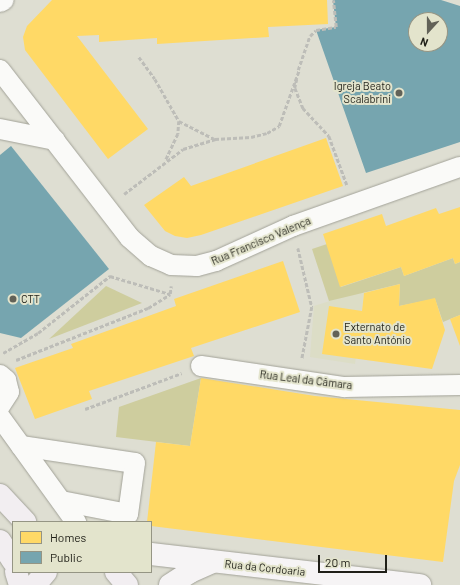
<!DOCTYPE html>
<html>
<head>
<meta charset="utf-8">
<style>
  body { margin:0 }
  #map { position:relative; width:460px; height:585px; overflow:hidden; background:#deded2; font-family:Barlow,sans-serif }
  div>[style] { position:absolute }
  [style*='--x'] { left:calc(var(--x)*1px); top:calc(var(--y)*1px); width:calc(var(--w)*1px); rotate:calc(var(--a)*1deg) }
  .built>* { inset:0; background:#dcddc6 }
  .green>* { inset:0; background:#cecd9e }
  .homes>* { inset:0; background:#ffd966 }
  .public>* { inset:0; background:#76a5af }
  .path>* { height:2.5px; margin-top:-1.25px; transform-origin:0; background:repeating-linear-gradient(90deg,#bdbdb8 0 4px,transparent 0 6px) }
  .roads { filter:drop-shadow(0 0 1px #a2a298) drop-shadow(0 0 1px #a2a298) }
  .street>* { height:20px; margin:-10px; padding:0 10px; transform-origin:10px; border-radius:10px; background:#fafaf8 }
  .secondary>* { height:22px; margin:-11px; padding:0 11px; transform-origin:11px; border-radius:11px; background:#f6f4f5 }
  .primary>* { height:22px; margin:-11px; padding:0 11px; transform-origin:11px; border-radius:11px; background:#f2eef1 }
  .dots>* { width:11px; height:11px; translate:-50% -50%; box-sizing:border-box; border:2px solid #e3e4cc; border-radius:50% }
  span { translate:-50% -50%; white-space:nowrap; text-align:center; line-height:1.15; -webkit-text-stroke:4px #e3e4cc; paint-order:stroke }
  .poi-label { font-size:11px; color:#1f1f17 }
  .right { translate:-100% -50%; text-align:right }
  .left { translate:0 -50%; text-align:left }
  .street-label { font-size:11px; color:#1f1f17 }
  .legend { position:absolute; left:12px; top:521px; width:140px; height:52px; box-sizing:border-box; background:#e3e4cc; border:1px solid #959584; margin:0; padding:5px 7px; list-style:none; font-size:12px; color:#1f1f17 }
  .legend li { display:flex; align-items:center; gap:8px; height:20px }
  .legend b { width:20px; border:1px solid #959584 }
  .north { position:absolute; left:408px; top:12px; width:40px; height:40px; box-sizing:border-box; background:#e3e4cc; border:1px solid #959584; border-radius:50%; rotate:201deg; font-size:11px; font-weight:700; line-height:16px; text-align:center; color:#1f1f17 }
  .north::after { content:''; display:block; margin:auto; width:14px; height:18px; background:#626258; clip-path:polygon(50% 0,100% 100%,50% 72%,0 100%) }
  .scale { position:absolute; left:318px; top:555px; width:69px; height:18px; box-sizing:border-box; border:2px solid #1f1f17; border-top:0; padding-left:5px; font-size:12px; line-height:14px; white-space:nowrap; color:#1f1f17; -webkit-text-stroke:3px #e3e4cc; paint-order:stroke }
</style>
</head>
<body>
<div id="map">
  <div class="built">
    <div style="clip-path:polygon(364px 293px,355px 364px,310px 357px,314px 306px,352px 294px)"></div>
  </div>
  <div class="green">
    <div style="clip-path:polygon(327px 244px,341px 287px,401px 267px,404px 276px,453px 258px,455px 264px,460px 262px,460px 315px,443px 322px,435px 299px,399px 306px,400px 284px,329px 301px,312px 249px)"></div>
    <div style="clip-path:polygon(106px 286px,142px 303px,49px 339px)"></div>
    <div style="clip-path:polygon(201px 378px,190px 446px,116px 437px,119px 407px)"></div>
  </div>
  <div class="homes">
    <div style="clip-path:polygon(52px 0,327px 0,328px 24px,268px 27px,269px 37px,157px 44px,157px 38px,99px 42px,99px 35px,77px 36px,148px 129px,108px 159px,25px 50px,23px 37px,27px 26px)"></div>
    <div style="clip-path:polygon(326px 138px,343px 186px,201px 235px,187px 238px,175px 236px,165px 231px,144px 205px,184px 177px,191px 186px)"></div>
    <div style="clip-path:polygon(460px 207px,460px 262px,455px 264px,453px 258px,404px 276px,401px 267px,340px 287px,323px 234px,382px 214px,386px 226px,436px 208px,439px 214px)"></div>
    <div style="clip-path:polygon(283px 261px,300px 312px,191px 348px,194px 356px,89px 391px,92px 399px,35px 419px,15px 368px,73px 348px,71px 344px,176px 306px,174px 299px)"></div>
    <div style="clip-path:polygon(400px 284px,399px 306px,435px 298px,445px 330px,432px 369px,322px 354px,329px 306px,362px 311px,364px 293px)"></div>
    <div style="clip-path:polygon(460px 315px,460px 346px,450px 319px)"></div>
    <div style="clip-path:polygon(201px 378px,315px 396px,460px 410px,460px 465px,454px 481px,443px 562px,151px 526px,151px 522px,147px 522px,156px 442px,190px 446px)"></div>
  </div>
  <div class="public">
    <div style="clip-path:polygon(evenodd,333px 0,441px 0,460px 6px,460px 142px,366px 173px,316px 30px,336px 27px,333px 0,416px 20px,440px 20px,440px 44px,416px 44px,416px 20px)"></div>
    <div style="clip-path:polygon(11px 146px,109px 269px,21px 338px,0 333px,0 155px)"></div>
  </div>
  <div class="path">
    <div style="--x:139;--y:57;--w:27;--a:54"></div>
    <div style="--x:155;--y:79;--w:48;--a:60.3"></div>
    <div style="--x:179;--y:121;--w:13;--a:94"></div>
    <div style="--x:178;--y:134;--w:29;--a:115"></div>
    <div style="--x:298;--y:70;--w:36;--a:-71"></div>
    <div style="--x:310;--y:36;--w:8;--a:-45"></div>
    <div style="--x:316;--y:30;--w:20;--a:-9"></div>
    <div style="--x:336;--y:27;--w:27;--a:-96"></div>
    <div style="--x:297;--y:79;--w:9;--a:103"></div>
    <div style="--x:295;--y:88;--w:22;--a:68"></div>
    <div style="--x:303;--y:108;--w:38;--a:47"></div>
    <div style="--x:329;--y:136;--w:52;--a:69.8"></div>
    <div style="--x:179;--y:121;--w:39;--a:27"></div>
    <div style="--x:124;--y:194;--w:74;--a:-37.3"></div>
    <div style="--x:183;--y:149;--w:34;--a:-17"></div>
    <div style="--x:215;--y:139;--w:36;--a:-3"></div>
    <div style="--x:251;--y:137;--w:16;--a:-14"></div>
    <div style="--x:267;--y:133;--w:14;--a:-30"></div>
    <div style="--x:279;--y:126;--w:59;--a:-70.3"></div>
    <div style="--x:298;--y:248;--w:61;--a:76.7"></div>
    <div style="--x:312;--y:307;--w:53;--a:100.9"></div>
    <div style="--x:3;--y:353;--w:40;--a:-29.7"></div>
    <div style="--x:38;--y:333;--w:92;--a:-38.4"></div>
    <div style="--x:110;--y:276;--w:63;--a:16.7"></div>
    <div style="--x:16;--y:360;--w:142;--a:-21.5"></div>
    <div style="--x:148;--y:308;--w:26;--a:-32"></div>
    <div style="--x:170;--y:294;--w:8;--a:-83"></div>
    <div style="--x:85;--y:409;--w:103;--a:-20.4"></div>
  </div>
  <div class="roads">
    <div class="street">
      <div style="--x:0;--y:2;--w:4;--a:-27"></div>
      <div style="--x:0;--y:70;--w:212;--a:52.3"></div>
      <div style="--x:130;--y:238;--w:28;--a:41"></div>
      <div style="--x:151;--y:256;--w:22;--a:24"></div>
      <div style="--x:171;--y:265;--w:26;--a:2"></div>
      <div style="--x:197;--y:266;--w:20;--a:-15"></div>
      <div style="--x:216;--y:261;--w:85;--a:-24.4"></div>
      <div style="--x:293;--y:226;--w:177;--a:-19.5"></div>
      <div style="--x:0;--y:129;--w:56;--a:11.3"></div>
      <div style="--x:201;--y:366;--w:145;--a:8.4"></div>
      <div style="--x:344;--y:387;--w:116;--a:-1"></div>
      <div style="--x:0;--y:375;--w:8;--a:40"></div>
      <div style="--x:6;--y:380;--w:12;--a:76"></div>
      <div style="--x:9;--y:392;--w:17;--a:123"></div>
      <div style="--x:0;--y:417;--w:130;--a:54.1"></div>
      <div style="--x:21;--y:446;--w:115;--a:8.5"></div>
      <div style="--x:135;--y:463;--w:51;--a:97.8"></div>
      <div style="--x:128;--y:514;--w:68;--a:-169"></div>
    </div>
    <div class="secondary">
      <div style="--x:151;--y:554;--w:271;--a:6.6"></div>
      <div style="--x:170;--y:585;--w:24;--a:-33"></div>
      <div style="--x:190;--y:572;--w:24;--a:-24"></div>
    </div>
    <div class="primary">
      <div style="--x:0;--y:495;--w:37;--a:47"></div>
      <div style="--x:0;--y:541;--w:24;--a:57"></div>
      <div style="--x:16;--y:572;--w:14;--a:73"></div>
      <div style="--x:116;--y:572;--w:17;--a:50"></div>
      <div style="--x:35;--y:585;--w:17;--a:-50"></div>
    </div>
  </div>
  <div class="dots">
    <div style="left:399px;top:93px;background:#626258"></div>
    <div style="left:13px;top:299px;background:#626258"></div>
    <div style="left:336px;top:334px;background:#626258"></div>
  </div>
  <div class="poi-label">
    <span class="right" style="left:391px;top:93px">Igreja Beato<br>Scalabrini</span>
    <span class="left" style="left:21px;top:299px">CTT</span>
    <span class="left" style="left:344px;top:334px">Externato de<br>Santo António</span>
  </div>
  <div class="street-label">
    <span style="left:261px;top:241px;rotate:-23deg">Rua Francisco Valença</span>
    <span style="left:306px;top:380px;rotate:7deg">Rua Leal da Câmara</span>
    <span style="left:265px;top:568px;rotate:6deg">Rua da Cordoaria</span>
  </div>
  <ul class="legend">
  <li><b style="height:11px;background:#ffd966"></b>Homes</li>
  <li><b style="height:11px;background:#76a5af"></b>Public</li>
  </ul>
  <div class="north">N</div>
  <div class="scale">20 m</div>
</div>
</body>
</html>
